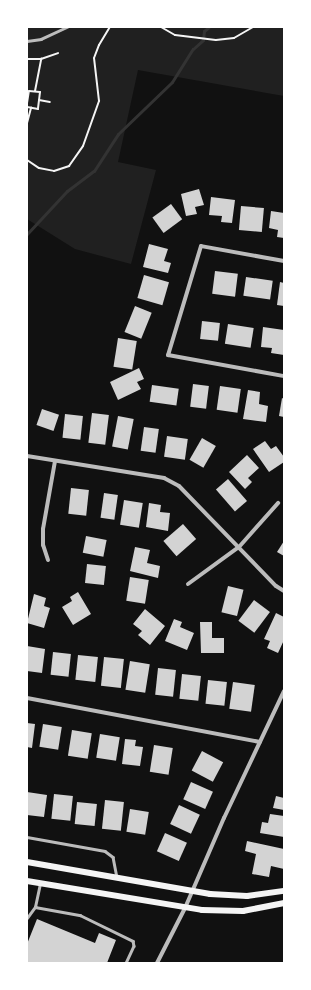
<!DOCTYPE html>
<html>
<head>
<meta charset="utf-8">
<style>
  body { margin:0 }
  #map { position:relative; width:311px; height:990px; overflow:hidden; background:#111; font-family:"Work Sans",sans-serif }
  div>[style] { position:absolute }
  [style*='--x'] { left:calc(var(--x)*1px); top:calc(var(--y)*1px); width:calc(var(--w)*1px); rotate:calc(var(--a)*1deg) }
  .green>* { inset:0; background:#202020 }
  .stream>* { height:3px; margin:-1.5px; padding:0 1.5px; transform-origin:1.5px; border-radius:1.5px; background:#333 }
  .building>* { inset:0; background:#d3d3d3; transform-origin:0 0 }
  .path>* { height:2px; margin:-1px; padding:0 1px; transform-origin:1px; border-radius:1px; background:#f5f5f5 }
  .service>* { height:2.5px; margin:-1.25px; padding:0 1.25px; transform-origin:1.25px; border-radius:1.25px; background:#bcbcbc }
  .minor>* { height:4px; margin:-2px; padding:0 2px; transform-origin:2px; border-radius:2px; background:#bcbcbc }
  .secondary>* { height:6px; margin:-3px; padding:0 3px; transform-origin:3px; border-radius:3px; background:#f5f5f5 }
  span { translate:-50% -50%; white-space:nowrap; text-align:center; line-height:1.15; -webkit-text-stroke:3px #fff; paint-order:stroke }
  .frame { position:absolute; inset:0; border:28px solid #fff; pointer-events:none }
</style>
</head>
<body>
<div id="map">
  <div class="green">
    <div style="clip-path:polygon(27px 27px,284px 27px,284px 96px,138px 70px,118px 162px,156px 170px,131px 264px,75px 249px,27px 219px)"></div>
  </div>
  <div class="stream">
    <div style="--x:27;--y:234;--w:59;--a:-47.1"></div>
    <div style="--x:67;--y:191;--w:34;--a:-37"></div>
    <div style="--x:94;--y:171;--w:44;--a:-57"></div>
    <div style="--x:118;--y:134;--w:75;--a:-43.9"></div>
    <div style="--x:172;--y:82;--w:39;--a:-58"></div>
    <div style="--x:193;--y:49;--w:13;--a:-42"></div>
    <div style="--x:203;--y:40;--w:9;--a:-84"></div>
    <div style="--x:204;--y:31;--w:6;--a:-39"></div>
  </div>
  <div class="building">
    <div style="clip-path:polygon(199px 189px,204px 205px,195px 207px,197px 214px,186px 216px,181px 194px)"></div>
    <div style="clip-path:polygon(211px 197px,235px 200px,232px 223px,221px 222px,222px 216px,209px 215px)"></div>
    <div style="left:171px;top:204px;width:19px;height:23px;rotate:54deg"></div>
    <div style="left:241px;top:206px;width:23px;height:24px;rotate:5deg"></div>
    <div style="clip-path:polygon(271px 211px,284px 213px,284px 238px,277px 237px,278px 230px,269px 228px)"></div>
    <div style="clip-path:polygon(149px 244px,168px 249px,164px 261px,171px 263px,168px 273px,143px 267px)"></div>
    <div style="left:215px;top:271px;width:23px;height:23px;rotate:7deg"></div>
    <div style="left:144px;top:275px;width:26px;height:24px;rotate:16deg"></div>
    <div style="left:246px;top:277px;width:27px;height:19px;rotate:8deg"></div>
    <div style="clip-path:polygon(280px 282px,284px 283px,284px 306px,277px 305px)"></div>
    <div style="left:135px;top:306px;width:18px;height:28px;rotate:22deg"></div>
    <div style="left:202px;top:321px;width:18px;height:18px;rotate:6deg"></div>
    <div style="left:228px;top:324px;width:26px;height:20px;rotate:9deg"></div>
    <div style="clip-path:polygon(263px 327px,284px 330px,284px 355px,271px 353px,272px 348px,261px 347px)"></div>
    <div style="left:118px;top:338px;width:19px;height:29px;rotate:9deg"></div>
    <div style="clip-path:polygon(139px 368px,144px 379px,137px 382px,141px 389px,118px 400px,110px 382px)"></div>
    <div style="left:193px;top:384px;width:16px;height:23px;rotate:7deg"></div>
    <div style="left:152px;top:385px;width:27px;height:17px;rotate:8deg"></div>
    <div style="left:220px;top:386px;width:21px;height:24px;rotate:8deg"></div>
    <div style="clip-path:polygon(248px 390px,260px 392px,259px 404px,268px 406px,266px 422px,243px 419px)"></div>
    <div style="clip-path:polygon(282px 398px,284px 399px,284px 417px,279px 416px)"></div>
    <div style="left:42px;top:409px;width:18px;height:17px;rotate:19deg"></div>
    <div style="left:92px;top:413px;width:17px;height:30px;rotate:7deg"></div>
    <div style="left:65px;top:414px;width:18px;height:24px;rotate:6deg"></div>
    <div style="left:118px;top:416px;width:16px;height:31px;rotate:11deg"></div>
    <div style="left:144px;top:427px;width:15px;height:24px;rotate:8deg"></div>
    <div style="left:167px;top:436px;width:21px;height:21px;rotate:8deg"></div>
    <div style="left:202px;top:438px;width:16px;height:25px;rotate:30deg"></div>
    <div style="clip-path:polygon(265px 441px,271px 449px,276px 446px,284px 457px,284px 462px,269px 472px,253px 449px)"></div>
    <div style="clip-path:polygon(247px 455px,259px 468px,248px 478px,252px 482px,245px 489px,229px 472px)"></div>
    <div style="left:228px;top:479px;width:29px;height:16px;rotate:49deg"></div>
    <div style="left:71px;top:488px;width:18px;height:26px;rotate:6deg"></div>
    <div style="left:104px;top:493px;width:14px;height:25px;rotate:8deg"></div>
    <div style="left:124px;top:500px;width:19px;height:25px;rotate:9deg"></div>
    <div style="clip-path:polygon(149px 503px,161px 505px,160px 512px,170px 513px,168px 531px,146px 527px)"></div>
    <div style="left:183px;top:524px;width:20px;height:26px;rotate:49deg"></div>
    <div style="left:86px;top:536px;width:21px;height:17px;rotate:11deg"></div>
    <div style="clip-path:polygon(284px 541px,284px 556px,277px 552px)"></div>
    <div style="clip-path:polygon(135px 547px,150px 550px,147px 563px,160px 566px,158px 578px,130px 571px)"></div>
    <div style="left:87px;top:564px;width:19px;height:19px;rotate:6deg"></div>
    <div style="left:130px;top:577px;width:19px;height:24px;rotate:9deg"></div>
    <div style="left:228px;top:586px;width:16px;height:27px;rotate:14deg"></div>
    <div style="clip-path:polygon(78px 592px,91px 614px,73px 625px,62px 607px,72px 601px,70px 597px)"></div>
    <div style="clip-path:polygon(34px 594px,46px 598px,44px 606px,50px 608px,44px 628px,27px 623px)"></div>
    <div style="left:254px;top:600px;width:20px;height:26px;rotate:37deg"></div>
    <div style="clip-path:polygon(145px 609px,165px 626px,150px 645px,138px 635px,142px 631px,133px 624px)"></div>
    <div style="clip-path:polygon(276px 613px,284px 617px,284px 640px,278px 653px,267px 648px,270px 641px,264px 639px)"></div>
    <div style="clip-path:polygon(174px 619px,182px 622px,180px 627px,194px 633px,187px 650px,165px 641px)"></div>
    <div style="clip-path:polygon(200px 622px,212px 622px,212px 638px,224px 638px,224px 653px,201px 653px)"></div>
    <div style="clip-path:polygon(27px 646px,45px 649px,42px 673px,27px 671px)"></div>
    <div style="left:53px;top:652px;width:18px;height:23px;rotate:6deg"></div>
    <div style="left:78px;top:655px;width:20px;height:25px;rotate:6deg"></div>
    <div style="left:104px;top:657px;width:20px;height:29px;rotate:6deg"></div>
    <div style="left:130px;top:661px;width:20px;height:29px;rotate:9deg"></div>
    <div style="left:158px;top:668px;width:18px;height:27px;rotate:6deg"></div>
    <div style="left:182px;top:674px;width:19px;height:25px;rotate:6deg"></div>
    <div style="left:208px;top:680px;width:19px;height:24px;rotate:6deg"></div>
    <div style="left:233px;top:682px;width:22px;height:27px;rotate:8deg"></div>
    <div style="clip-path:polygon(27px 723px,35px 724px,32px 748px,27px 747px)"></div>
    <div style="left:43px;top:724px;width:19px;height:23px;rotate:9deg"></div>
    <div style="left:72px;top:730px;width:20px;height:26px;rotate:9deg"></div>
    <div style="left:100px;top:734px;width:20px;height:24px;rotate:9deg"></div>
    <div style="clip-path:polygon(125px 739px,136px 740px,135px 746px,143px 747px,140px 766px,122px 764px)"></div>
    <div style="left:154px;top:745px;width:19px;height:27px;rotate:9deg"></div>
    <div style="left:202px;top:751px;width:24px;height:22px;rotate:28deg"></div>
    <div style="left:191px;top:782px;width:24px;height:19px;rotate:24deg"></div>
    <div style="clip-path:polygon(27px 792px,47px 795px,44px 817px,27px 815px)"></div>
    <div style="left:54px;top:794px;width:19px;height:25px;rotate:6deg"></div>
    <div style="clip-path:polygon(276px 796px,284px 798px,284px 810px,273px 808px)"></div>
    <div style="left:105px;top:800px;width:19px;height:29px;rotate:6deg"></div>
    <div style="left:77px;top:802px;width:20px;height:22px;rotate:6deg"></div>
    <div style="left:179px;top:805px;width:23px;height:21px;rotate:25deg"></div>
    <div style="left:130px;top:809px;width:19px;height:23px;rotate:9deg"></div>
    <div style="clip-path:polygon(270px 814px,284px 816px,284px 837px,260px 833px,262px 822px,268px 823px)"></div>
    <div style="left:165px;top:833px;width:24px;height:20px;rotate:24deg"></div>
    <div style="clip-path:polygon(247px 841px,284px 849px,284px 869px,271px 866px,269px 877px,252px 874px,256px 854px,245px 851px)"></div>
    <div style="clip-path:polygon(37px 919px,95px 943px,99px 933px,116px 940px,107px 963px,27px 963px,27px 944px)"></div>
  </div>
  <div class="path">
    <div style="--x:161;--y:27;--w:16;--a:30"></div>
    <div style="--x:175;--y:35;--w:41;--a:7"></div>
    <div style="--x:216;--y:40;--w:18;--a:-6"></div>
    <div style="--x:234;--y:38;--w:22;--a:-30"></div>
    <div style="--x:27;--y:59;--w:14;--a:0"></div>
    <div style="--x:41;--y:59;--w:18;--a:-19"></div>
    <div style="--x:35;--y:91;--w:33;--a:-79"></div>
    <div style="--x:39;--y:100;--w:11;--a:10"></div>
    <div style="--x:27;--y:103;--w:12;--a:-81"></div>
    <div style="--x:29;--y:91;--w:11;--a:5"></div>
    <div style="--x:40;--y:92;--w:17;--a:97"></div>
    <div style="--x:38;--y:109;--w:11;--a:-170"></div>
    <div style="--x:27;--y:123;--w:16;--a:-75"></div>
    <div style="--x:27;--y:160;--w:14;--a:34"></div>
    <div style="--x:39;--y:168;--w:15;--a:11"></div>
    <div style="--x:54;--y:171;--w:16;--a:-18"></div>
    <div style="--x:69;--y:166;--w:24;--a:-55"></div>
    <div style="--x:83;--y:146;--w:48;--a:-70.4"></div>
    <div style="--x:99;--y:101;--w:43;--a:-96.6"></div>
    <div style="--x:94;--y:58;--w:14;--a:-69"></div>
    <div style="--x:99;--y:45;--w:21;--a:-59"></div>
  </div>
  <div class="service">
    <div style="--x:27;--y:41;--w:14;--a:-8"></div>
    <div style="--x:41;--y:39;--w:29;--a:-25"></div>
    <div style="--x:27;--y:837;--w:79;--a:10.2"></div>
    <div style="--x:105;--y:851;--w:10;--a:37"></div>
    <div style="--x:113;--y:857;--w:20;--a:79"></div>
    <div style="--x:35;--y:907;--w:46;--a:10.1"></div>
    <div style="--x:80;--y:915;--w:59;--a:26.1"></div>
    <div style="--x:133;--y:941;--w:5;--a:79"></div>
    <div style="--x:134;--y:946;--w:19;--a:115"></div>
    <div style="--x:27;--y:918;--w:14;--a:-54"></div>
    <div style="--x:35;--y:907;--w:24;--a:-78"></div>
  </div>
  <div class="minor">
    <div style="--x:284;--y:261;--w:84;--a:-169.8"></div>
    <div style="--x:201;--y:246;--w:114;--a:106.8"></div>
    <div style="--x:168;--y:355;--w:118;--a:10.3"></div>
    <div style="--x:27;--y:456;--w:139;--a:9.1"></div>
    <div style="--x:164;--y:478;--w:17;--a:28"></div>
    <div style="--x:179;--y:486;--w:139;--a:45.9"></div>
    <div style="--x:276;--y:586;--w:9;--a:32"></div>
    <div style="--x:48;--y:560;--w:16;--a:-108"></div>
    <div style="--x:43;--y:545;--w:16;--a:-90"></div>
    <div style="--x:43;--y:529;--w:69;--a:-80"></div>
    <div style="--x:188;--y:584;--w:63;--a:-36"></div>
    <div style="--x:239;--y:547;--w:59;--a:-48.4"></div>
    <div style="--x:27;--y:698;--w:237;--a:10.7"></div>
    <div style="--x:157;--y:963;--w:62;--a:-63"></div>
    <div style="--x:185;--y:908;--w:98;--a:-66.6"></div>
    <div style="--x:224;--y:818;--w:140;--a:-64.7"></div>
  </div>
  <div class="secondary">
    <div style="--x:27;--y:862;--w:186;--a:9.9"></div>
    <div style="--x:210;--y:894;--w:37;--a:3"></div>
    <div style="--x:247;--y:896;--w:37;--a:-8"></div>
    <div style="--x:27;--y:881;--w:177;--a:9.4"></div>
    <div style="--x:202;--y:910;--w:41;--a:1.4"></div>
    <div style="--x:243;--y:911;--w:42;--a:-11"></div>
  </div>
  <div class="frame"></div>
</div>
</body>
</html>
